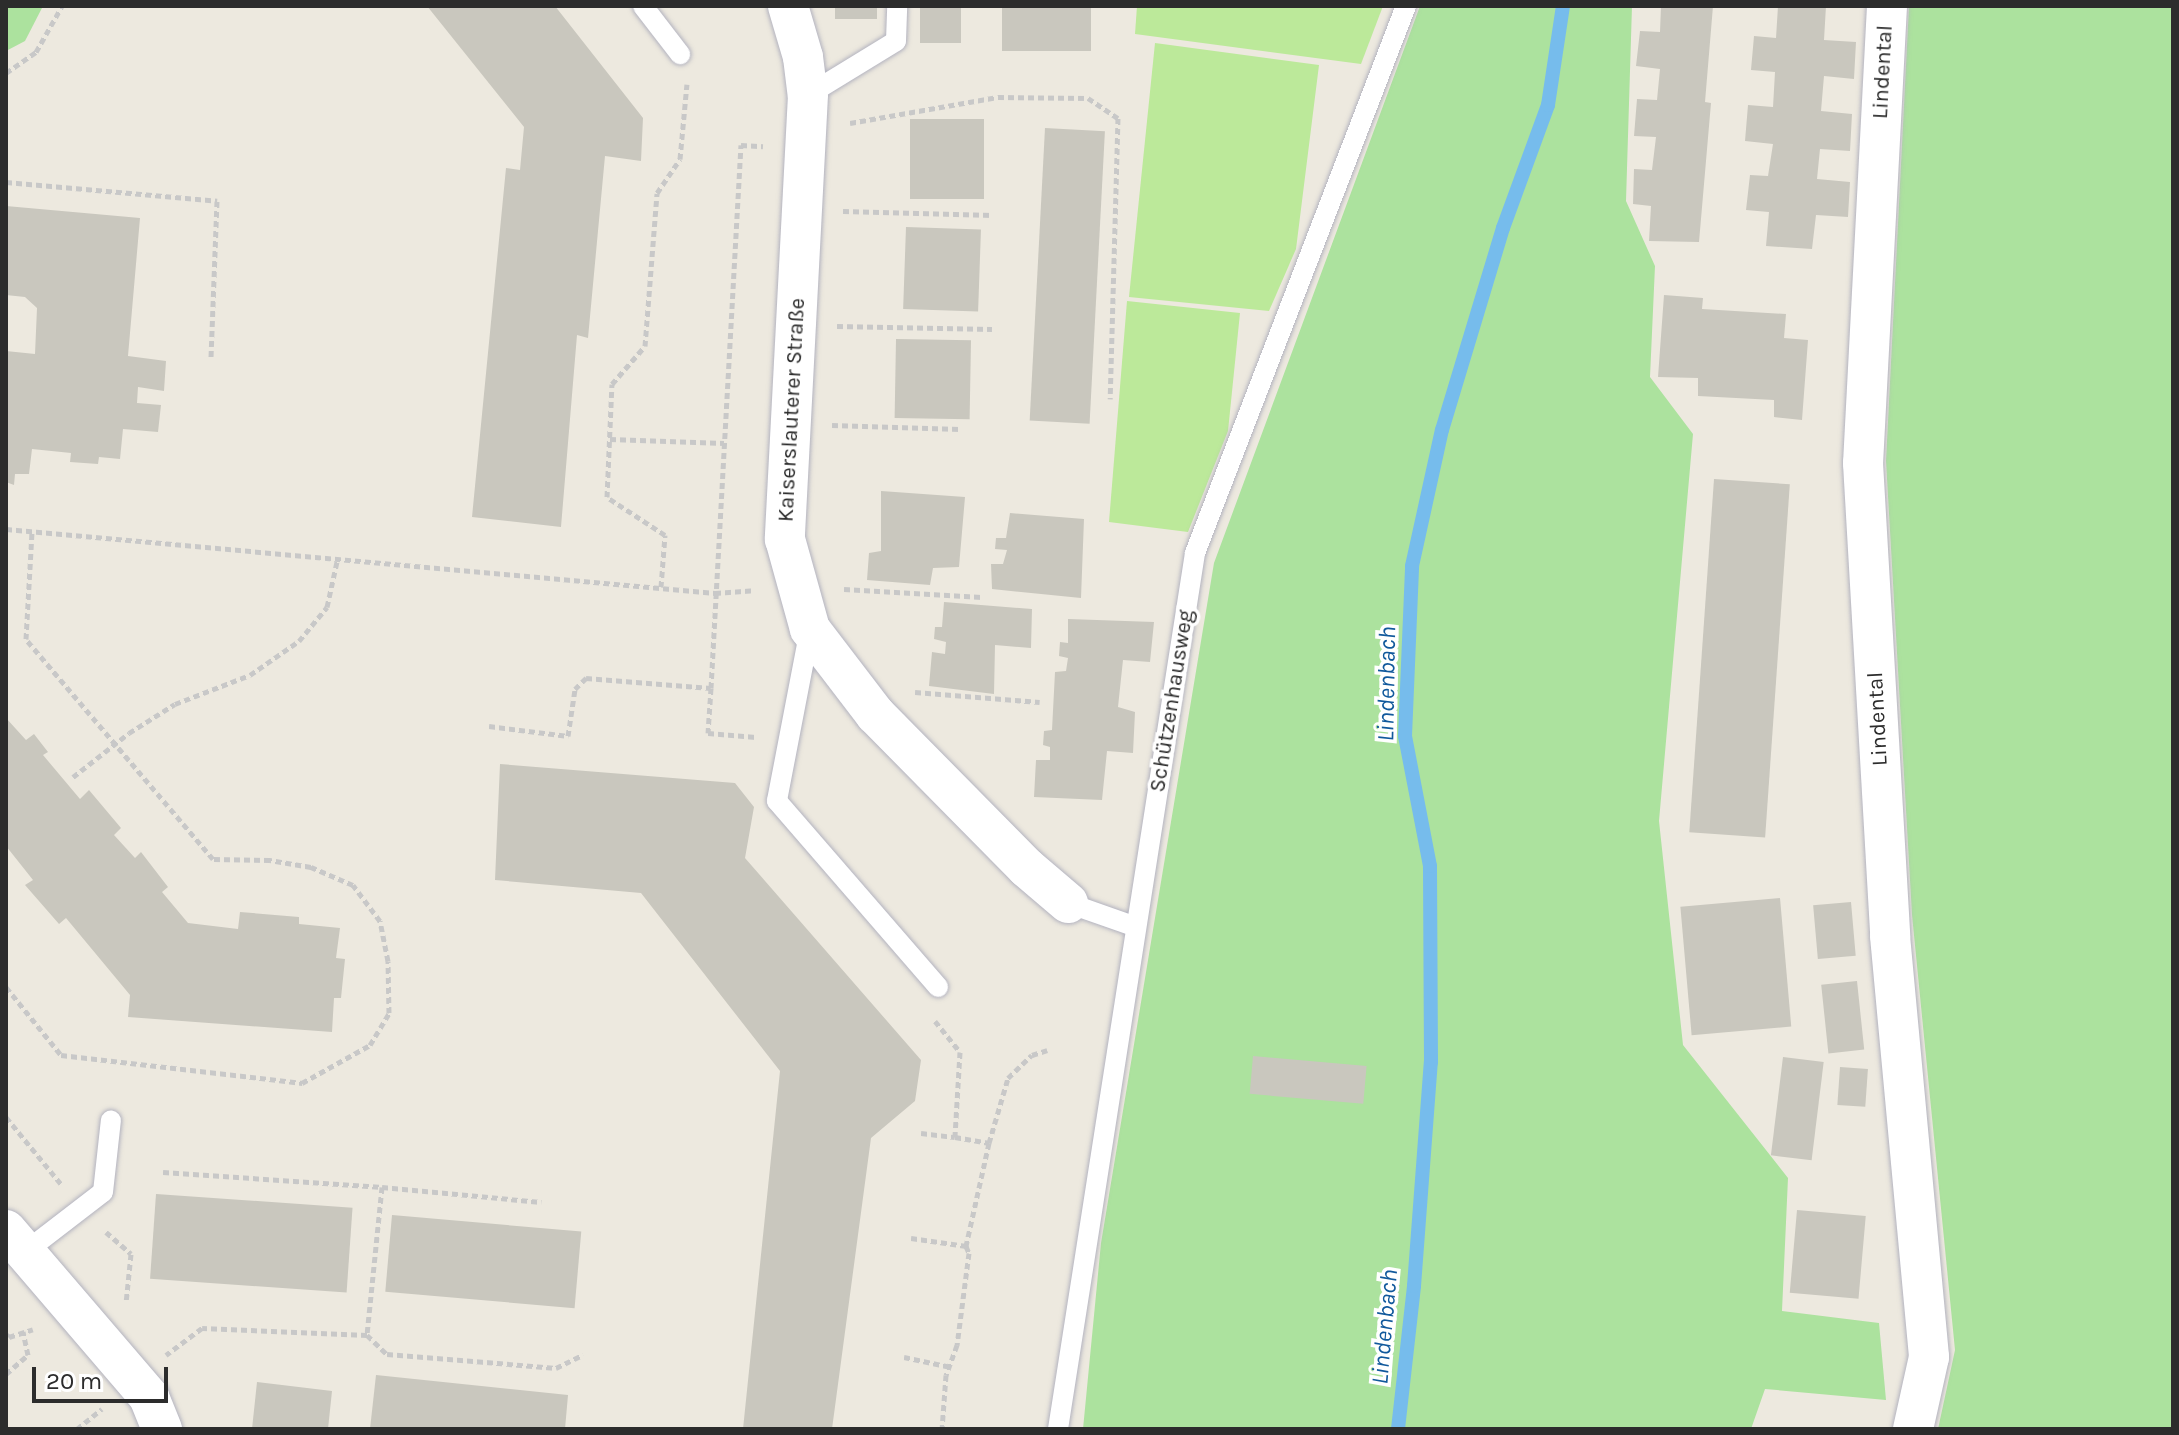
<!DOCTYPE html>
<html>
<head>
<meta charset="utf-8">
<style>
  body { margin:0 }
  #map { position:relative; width:2179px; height:1435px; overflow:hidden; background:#ede9df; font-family:Karla,sans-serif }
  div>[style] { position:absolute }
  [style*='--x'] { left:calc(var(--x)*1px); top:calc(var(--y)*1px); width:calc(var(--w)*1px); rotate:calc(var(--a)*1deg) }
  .green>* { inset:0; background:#ace29e }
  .pitch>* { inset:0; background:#bce99a }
  .stream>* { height:14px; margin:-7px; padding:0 7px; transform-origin:7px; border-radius:7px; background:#76bcec }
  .building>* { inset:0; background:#c9c7be; transform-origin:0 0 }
  .path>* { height:5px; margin-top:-2.5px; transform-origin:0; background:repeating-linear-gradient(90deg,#c8c8c8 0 6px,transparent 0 10px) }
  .roads { filter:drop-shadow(0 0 2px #b3b3bf) drop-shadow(0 0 2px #b3b3bf) }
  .service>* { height:20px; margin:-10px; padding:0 10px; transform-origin:10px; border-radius:10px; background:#fff }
  .minor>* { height:40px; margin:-20px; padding:0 20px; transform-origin:20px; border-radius:20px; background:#fff }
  span { translate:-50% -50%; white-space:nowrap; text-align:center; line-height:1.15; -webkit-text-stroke:7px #fff; paint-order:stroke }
  .street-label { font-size:22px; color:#2c2c2c }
  .water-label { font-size:24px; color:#11599c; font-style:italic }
  .frame { position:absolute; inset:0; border:8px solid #2c2c2c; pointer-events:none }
  .scale { position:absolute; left:32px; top:1367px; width:136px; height:36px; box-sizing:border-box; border:4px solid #2c2c2c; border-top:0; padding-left:10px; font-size:24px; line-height:28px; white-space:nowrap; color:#2c2c2c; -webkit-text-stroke:6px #fff; paint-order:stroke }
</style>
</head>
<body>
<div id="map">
  <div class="green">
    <div style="clip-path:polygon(6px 6px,43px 6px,25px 41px,6px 51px)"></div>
    <div style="clip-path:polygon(1420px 6px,1632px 6px,1626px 201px,1655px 266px,1650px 377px,1693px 434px,1659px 821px,1683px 1045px,1788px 1178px,1782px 1311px,1879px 1323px,1886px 1400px,1765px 1389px,1751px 1429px,1083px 1429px,1101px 1243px,1214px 563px)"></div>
    <div style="clip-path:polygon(1909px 6px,2173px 6px,2173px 1429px,1938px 1429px,1955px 1350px,1912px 915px,1886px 461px)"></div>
  </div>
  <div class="pitch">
    <div style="clip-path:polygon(1137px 6px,1383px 6px,1361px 64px,1135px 34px)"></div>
    <div style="clip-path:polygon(1155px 43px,1319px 65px,1296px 249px,1269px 311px,1129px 297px)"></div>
    <div style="clip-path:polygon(1127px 301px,1240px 313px,1228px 431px,1188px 532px,1109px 522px)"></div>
  </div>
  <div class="stream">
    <div style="--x:1398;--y:1429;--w:144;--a:-83.6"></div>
    <div style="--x:1414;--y:1286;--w:225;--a:-85.7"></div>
    <div style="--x:1431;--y:1062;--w:196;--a:-90.3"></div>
    <div style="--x:1430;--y:866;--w:132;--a:-100.9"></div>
    <div style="--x:1405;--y:736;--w:170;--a:-87.6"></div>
    <div style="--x:1412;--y:566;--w:139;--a:-77.6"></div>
    <div style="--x:1442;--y:430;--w:211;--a:-73.2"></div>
    <div style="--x:1503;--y:228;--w:131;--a:-69.9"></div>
    <div style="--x:1548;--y:105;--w:100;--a:-81.4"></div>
  </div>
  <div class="building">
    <div style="clip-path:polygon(427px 6px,555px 6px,643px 118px,641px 161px,605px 156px,588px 338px,577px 335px,561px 527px,472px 517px,506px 168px,520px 170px,524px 127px)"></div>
    <div style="left:835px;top:6px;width:42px;height:13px"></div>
    <div style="left:920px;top:6px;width:41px;height:37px"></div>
    <div style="left:1002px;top:6px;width:89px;height:45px"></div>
    <div style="clip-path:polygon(1661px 6px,1713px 6px,1705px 102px,1711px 103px,1699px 242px,1649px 241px,1651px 206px,1633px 204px,1634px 169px,1652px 170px,1656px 137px,1634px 136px,1637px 99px,1657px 100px,1660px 69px,1636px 66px,1640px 31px,1660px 32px)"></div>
    <div style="clip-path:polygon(1778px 6px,1826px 6px,1824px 40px,1856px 42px,1854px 79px,1824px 76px,1821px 111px,1852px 114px,1850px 151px,1820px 149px,1817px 179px,1850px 182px,1848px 217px,1816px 215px,1812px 249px,1766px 246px,1769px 212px,1746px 210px,1750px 175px,1768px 176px,1773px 144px,1745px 141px,1748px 105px,1773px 107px,1775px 72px,1751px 70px,1754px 36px,1776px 38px)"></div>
    <div style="left:910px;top:119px;width:74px;height:80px"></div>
    <div style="left:1045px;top:128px;width:60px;height:293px;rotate:3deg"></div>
    <div style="clip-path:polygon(6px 206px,140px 218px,128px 356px,166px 361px,164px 391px,138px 387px,137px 403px,161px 405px,158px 432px,123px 429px,120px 459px,99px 457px,98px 464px,70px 462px,71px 453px,32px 449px,29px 474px,15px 474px,14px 485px,6px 482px,6px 351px,35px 354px,37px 308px,25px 297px,6px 295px)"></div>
    <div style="left:906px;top:227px;width:75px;height:82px;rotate:2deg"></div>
    <div style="clip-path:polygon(1664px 295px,1703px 298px,1702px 309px,1786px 314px,1784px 338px,1808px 340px,1802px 420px,1774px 417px,1774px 400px,1698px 396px,1698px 378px,1658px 377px)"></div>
    <div style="left:896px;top:339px;width:75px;height:79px;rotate:1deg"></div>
    <div style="left:1714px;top:479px;width:76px;height:354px;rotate:4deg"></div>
    <div style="clip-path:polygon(881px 491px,965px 497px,959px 567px,933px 568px,930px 585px,867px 580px,869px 553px,881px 551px)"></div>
    <div style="clip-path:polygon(1010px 513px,1084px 519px,1081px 598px,992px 589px,991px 564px,1003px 564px,1007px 550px,995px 549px,996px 538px,1006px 538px)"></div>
    <div style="clip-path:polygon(944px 602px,1032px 609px,1031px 648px,995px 645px,994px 694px,929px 686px,932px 652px,945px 654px,946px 642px,934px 639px,935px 627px,942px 627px)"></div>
    <div style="clip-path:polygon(1068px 619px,1154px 622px,1150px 662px,1123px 660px,1118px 707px,1135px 712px,1133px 753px,1107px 751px,1102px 800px,1034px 797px,1036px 760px,1050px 760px,1050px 747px,1043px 745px,1044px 731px,1052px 730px,1055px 672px,1066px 671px,1068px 658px,1059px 656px,1060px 642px,1068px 643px)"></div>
    <div style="clip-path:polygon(6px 718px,26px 740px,34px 734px,48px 752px,43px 755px,80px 799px,89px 790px,121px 828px,114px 835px,135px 858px,141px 852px,168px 887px,162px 892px,188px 923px,238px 929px,240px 912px,299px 917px,299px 924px,340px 928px,336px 958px,345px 959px,341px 998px,334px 998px,332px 1032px,128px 1017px,130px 995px,66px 918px,59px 924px,25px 885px,33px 880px,6px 846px)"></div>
    <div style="clip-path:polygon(500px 764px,735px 783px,754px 807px,745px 858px,921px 1060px,915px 1101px,871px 1138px,832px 1429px,743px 1429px,780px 1071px,641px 893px,495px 880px)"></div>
    <div style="left:1780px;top:898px;width:129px;height:100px;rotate:85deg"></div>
    <div style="left:1851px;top:902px;width:54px;height:38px;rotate:85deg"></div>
    <div style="left:1857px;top:981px;width:69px;height:36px;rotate:84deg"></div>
    <div style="left:1253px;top:1056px;width:114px;height:38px;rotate:5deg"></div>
    <div style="left:1783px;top:1057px;width:41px;height:99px;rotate:7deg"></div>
    <div style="left:1840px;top:1067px;width:28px;height:38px;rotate:4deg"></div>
    <div style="left:156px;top:1194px;width:197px;height:85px;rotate:4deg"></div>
    <div style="left:1797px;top:1210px;width:69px;height:83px;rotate:5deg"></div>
    <div style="left:392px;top:1215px;width:190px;height:77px;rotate:5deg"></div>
    <div style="clip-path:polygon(376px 1375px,568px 1395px,565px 1429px,370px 1429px)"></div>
    <div style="clip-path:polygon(257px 1382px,332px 1391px,328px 1429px,252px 1429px)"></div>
  </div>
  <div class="path">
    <div style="--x:6;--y:73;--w:37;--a:-35"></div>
    <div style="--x:36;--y:52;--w:53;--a:-60.5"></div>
    <div style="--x:850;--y:123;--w:150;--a:-10"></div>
    <div style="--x:998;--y:97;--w:90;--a:0.6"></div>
    <div style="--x:1088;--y:98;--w:36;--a:34"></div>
    <div style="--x:1118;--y:118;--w:281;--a:91.6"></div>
    <div style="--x:6;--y:182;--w:212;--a:5.1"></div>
    <div style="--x:217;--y:201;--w:156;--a:92.2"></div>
    <div style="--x:843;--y:211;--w:150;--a:1.5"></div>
    <div style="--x:837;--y:326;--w:155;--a:1.1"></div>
    <div style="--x:832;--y:425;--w:128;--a:1.8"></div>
    <div style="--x:610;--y:439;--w:114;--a:2"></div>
    <div style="--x:6;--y:529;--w:712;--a:5.16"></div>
    <div style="--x:715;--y:593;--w:39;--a:-4"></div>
    <div style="--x:661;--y:587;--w:52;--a:-85.6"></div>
    <div style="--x:665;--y:535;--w:69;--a:-146.8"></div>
    <div style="--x:607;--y:497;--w:113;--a:-87.5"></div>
    <div style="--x:612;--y:384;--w:50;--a:-49"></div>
    <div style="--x:645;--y:346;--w:153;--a:-85.5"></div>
    <div style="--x:657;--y:193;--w:41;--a:-55.9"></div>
    <div style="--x:680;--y:159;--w:75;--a:-84.7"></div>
    <div style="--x:844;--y:589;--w:138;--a:3.3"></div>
    <div style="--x:711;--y:688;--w:544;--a:-86.84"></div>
    <div style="--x:741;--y:145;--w:22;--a:3"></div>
    <div style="--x:915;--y:692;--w:125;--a:4.6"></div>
    <div style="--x:489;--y:726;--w:80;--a:7.2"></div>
    <div style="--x:568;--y:736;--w:48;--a:-81.5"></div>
    <div style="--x:575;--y:689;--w:16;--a:-45"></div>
    <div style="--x:586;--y:678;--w:125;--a:4.6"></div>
    <div style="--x:711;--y:688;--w:45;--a:93.8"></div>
    <div style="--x:708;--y:733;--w:48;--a:4.8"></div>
    <div style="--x:73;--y:777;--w:71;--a:-38.2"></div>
    <div style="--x:129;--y:733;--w:54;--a:-32.2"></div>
    <div style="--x:175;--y:704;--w:80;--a:-21.1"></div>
    <div style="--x:250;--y:675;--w:60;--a:-34.8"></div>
    <div style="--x:299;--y:641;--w:44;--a:-50.5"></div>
    <div style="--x:327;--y:607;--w:51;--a:-77.6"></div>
    <div style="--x:6;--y:987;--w:87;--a:51"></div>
    <div style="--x:61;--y:1055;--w:243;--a:6.6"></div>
    <div style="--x:302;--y:1083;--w:78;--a:-29.2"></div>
    <div style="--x:370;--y:1045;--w:37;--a:-59"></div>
    <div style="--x:389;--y:1013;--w:52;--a:-91.1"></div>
    <div style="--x:388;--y:961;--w:41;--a:-101.3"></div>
    <div style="--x:380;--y:921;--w:45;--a:-126.9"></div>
    <div style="--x:353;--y:885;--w:46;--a:-156.8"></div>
    <div style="--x:311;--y:867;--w:42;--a:-170.3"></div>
    <div style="--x:270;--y:860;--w:57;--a:-179"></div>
    <div style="--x:213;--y:859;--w:289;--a:-130.4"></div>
    <div style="--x:26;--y:639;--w:107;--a:-86.8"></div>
    <div style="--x:935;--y:1021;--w:40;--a:51"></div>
    <div style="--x:960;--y:1052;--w:85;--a:93.4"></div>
    <div style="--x:955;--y:1137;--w:35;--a:10"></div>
    <div style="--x:989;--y:1143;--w:106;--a:102.6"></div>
    <div style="--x:966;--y:1246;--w:8;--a:67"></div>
    <div style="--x:969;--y:1253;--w:93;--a:97.4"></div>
    <div style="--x:957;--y:1345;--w:32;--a:110"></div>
    <div style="--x:946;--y:1375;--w:54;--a:94.2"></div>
    <div style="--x:6;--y:1117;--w:87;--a:50.6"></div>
    <div style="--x:921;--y:1133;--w:34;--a:7"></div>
    <div style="--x:989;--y:1143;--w:68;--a:-73.7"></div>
    <div style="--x:1008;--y:1078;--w:33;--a:-44"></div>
    <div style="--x:1032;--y:1055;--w:16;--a:-18"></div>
    <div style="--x:163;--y:1172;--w:220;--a:3.9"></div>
    <div style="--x:382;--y:1187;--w:149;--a:95.8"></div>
    <div style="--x:367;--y:1335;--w:165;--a:-177.6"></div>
    <div style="--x:202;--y:1328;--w:45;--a:143.1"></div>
    <div style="--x:382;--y:1187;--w:160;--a:5.4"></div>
    <div style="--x:106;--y:1232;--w:33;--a:41"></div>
    <div style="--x:131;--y:1254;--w:49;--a:95.8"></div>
    <div style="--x:911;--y:1238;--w:56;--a:8.3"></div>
    <div style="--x:6;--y:1334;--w:4;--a:45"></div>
    <div style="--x:9;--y:1337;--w:25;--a:-18"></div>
    <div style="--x:367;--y:1335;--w:28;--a:44"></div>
    <div style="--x:387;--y:1354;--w:170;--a:4.7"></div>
    <div style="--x:556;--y:1368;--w:30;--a:-26"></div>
    <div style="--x:904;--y:1357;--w:48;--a:12"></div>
    <div style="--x:6;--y:1374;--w:29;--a:-41"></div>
    <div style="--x:28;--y:1355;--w:24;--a:-102"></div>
    <div style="--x:77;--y:1429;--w:32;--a:-39"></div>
  </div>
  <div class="roads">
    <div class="service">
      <div style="--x:643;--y:6;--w:61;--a:52.4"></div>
      <div style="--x:808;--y:95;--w:103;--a:-31.5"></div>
      <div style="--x:896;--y:41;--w:35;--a:-88"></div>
      <div style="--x:810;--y:629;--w:175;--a:100.9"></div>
      <div style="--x:777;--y:801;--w:246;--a:49.1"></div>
      <div style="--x:1068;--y:903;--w:72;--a:19.4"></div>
      <div style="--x:25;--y:1252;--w:98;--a:-37.6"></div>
      <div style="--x:103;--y:1192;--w:72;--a:-83.7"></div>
      <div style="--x:1058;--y:1429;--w:887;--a:-81.11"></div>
      <div style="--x:1195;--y:553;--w:586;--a:-68.91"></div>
    </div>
    <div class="minor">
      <div style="--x:788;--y:6;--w:53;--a:73.6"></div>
      <div style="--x:803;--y:57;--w:38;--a:83"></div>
      <div style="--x:808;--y:95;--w:445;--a:93"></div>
      <div style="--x:785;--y:539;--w:93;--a:74.5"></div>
      <div style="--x:810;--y:629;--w:107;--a:52.6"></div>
      <div style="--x:875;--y:714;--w:216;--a:45.4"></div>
      <div style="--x:1027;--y:868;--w:54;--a:40.5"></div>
      <div style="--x:1887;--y:6;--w:458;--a:93"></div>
      <div style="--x:1863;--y:463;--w:474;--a:86.7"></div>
      <div style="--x:1890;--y:936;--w:423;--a:84.7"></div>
      <div style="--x:1929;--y:1357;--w:74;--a:102.5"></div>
      <div style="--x:6;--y:1230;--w:220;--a:49.4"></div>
      <div style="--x:149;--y:1397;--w:35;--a:68"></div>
    </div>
  </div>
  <div class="street-label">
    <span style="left:1883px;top:72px;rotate:-87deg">Lindental</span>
    <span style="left:792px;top:410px;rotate:-87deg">Kaiserslauterer Straße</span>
    <span style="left:1172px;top:701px;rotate:-81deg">Schützenhausweg</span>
    <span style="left:1878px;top:719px;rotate:-93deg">Lindental</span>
  </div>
  <div class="water-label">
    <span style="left:1387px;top:684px;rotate:-89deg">Lindenbach</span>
    <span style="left:1385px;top:1327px;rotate:-85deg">Lindenbach</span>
  </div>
  <div class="frame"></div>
  <div class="scale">20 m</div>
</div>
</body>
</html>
